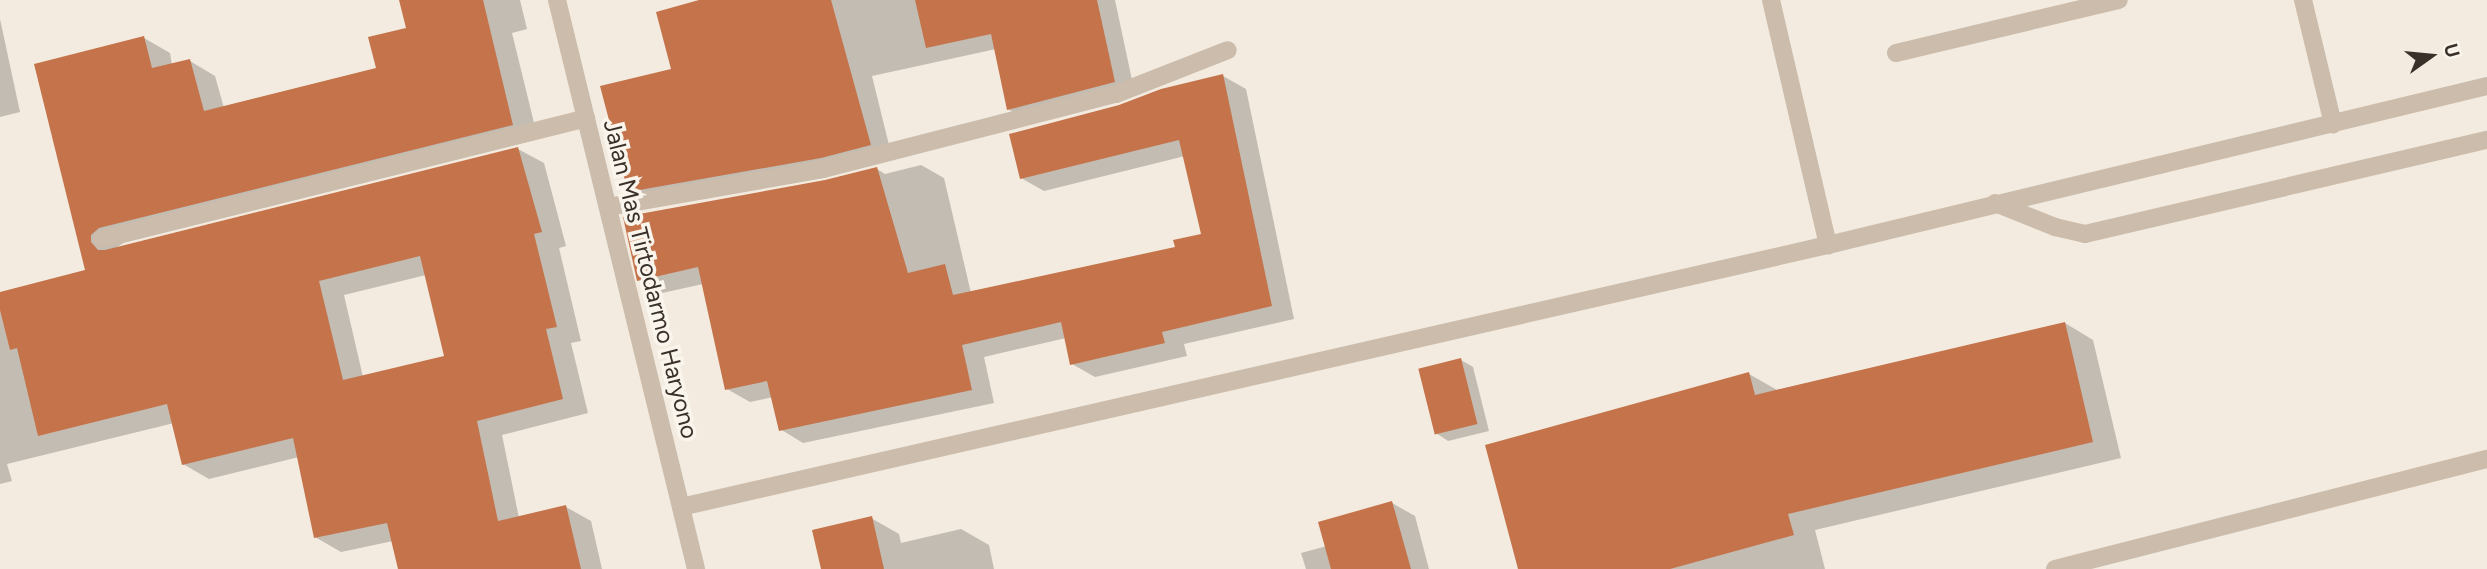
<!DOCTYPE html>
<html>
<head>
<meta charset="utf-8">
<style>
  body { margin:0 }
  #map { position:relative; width:2487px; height:569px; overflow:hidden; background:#f3ebdf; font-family:Figtree,sans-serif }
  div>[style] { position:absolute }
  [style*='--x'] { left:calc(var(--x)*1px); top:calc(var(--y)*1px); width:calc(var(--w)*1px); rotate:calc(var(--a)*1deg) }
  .shadow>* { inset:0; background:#0003 }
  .building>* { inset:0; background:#c4734b; transform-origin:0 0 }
  .minor>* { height:18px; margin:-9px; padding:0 9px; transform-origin:9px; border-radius:9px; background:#cbbcab }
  span { translate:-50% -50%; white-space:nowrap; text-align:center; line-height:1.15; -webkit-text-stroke:7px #faf5ec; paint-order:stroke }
  .street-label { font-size:24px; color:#39302a }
  .north { position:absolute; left:2396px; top:21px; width:70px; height:70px; -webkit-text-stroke:5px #faf5ec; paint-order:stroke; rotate:75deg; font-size:19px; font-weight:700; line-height:28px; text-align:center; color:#39302a }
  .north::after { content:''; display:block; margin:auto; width:24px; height:32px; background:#39302a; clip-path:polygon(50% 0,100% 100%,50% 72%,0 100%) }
</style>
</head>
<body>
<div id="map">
  <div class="shadow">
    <div style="clip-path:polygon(evenodd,401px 0,520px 0,527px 29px,512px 33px,538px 139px,125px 242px,114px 249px,518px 149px,544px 163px,566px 246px,559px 248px,581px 341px,571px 343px,588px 413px,502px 435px,519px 518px,566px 507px,591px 521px,602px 569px,400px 569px,393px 541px,341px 552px,315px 537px,299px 457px,209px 479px,183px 464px,174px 423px,7px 464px,12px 481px,0 484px,0 293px,87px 271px,36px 65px,144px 38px,170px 53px,172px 65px,190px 61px,215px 76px,224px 108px,378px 70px,408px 29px,401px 0,426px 275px,446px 358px,363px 377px,344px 295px,426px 275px)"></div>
    <div style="clip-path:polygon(706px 0,1115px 0,1135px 94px,1030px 122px,1008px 109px,996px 49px,872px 76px,892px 157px,651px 203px,629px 191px,673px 70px)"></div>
    <div style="clip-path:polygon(0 19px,20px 112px,0 117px)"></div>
    <div style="clip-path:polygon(1223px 76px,1246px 89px,1294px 319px,1184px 344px,1187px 356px,1095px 377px,1072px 364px,1066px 338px,984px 357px,994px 403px,803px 443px,780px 429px,773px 397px,750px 402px,727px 389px,703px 284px,662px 293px,639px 280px,825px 182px,877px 169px,885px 174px,921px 165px,944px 178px,971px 293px,1177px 248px,1204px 235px,1185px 156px,1044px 191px,1021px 178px)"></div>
    <div style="clip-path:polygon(2065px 323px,2093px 340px,2121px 458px,1815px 530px,1825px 569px,1520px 569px,1749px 374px,1777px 390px)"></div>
    <div style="clip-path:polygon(1461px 360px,1473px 367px,1489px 431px,1448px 441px,1436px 433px)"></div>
    <div style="clip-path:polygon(1392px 503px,1415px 516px,1429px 569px,1306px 569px,1301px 553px,1327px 546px)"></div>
    <div style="clip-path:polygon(871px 518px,899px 534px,901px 543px,961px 529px,989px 545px,994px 569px,823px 569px)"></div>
  </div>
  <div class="building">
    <div style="clip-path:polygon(evenodd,399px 0,483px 0,513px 125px,99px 228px,91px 235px,91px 242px,98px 250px,105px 250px,518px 147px,542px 232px,534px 234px,557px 327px,546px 329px,563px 399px,477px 421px,498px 521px,566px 505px,581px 569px,398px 569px,387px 523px,314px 538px,293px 438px,182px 465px,167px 404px,38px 436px,17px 348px,10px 350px,0 310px,0 292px,85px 270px,34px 64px,144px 36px,152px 68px,190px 59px,204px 111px,376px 68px,368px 37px,406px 28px,399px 0,420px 256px,444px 356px,343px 380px,319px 281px,420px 256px)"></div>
    <div style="clip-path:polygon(699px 0,831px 0,871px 145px,821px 158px,628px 192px,600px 86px,671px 69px,656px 12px)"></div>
    <div style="clip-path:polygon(915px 0,1097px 0,1115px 82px,1007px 110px,991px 34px,926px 48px)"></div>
    <div style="clip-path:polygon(1223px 74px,1272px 306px,1162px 332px,1165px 343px,1070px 365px,1061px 322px,962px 345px,972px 390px,779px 431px,767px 381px,725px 390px,698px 267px,637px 281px,623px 217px,825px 180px,877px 167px,908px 273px,945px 264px,953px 295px,1175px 247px,1173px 240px,1201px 234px,1179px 140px,1020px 179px,1009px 134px,1119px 105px,1161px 89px)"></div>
    <div style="clip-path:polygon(2065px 322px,2093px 442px,1788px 514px,1794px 535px,1670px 569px,1518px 569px,1485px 445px,1749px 372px,1755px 395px)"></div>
    <div style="left:1461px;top:358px;width:68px;height:44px;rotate:76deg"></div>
    <div style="clip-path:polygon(1392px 501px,1411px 569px,1331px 569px,1318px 522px)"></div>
    <div style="clip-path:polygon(872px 516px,884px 569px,821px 569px,812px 530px)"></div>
  </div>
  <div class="minor">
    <div style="--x:557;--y:0;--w:586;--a:76.27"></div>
    <div style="--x:1771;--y:0;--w:252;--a:76.9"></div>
    <div style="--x:2303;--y:0;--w:128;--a:76.4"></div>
    <div style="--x:1896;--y:53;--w:229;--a:-13.4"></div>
    <div style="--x:1995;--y:203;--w:65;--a:21.8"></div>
    <div style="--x:2055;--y:227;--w:31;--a:13"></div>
    <div style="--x:2085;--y:234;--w:413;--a:-13.2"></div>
    <div style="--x:608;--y:207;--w:218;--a:-10"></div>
    <div style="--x:823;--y:169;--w:302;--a:-14.4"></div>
    <div style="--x:1116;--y:94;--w:120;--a:-21.4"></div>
    <div style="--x:102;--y:239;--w:499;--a:-14"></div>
    <div style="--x:681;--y:507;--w:1177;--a:-12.87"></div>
    <div style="--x:1828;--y:245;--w:678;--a:-13.56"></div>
    <div style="--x:2055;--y:569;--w:446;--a:-14.3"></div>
  </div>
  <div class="street-label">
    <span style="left:651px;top:279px;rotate:76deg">Jalan Mas Tirtodarmo Haryono</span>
  </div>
  <div class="north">U</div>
</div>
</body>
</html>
